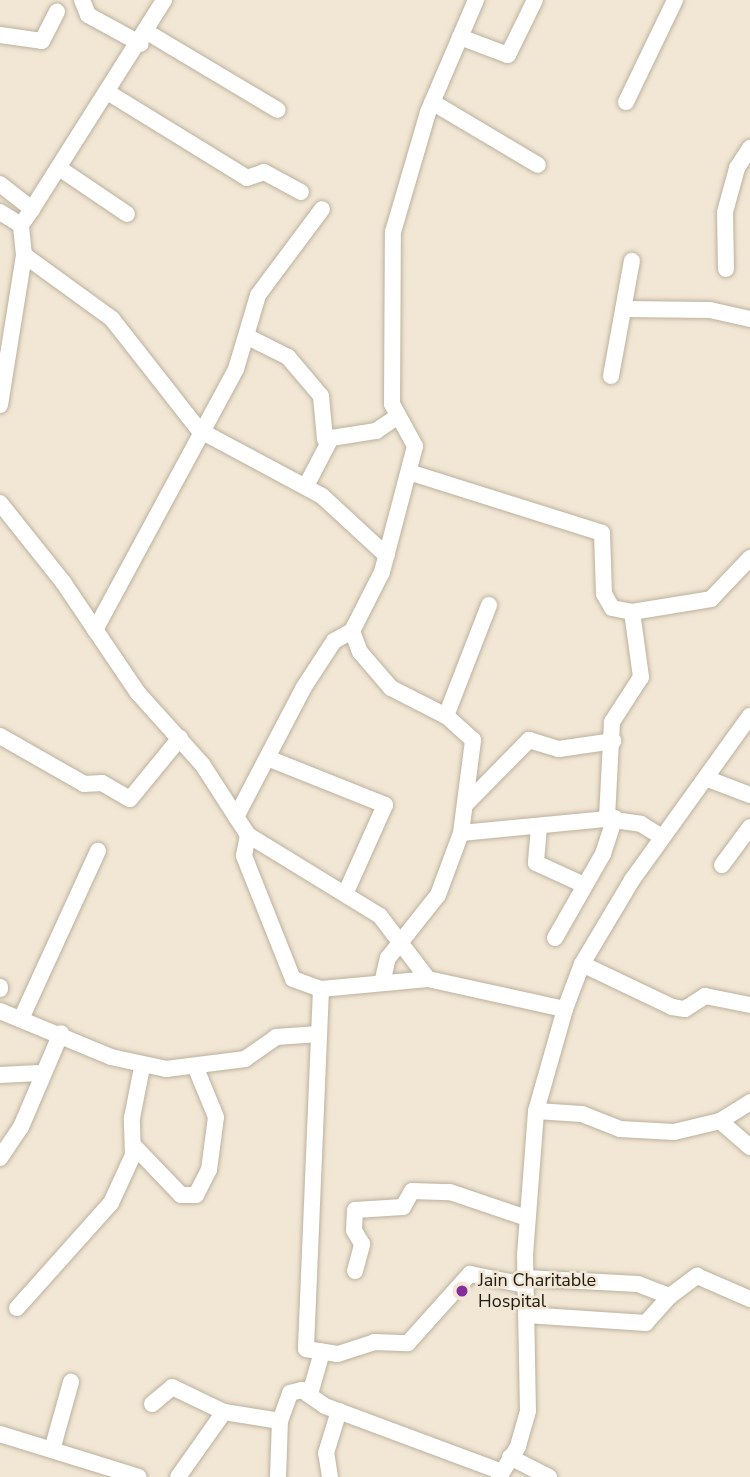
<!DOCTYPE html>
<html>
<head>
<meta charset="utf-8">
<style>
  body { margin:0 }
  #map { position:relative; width:750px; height:1477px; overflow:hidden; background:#f2e7d4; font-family:"Nunito Sans",sans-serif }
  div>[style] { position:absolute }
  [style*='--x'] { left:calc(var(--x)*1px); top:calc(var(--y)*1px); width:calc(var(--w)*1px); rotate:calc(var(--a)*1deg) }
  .roads { filter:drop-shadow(0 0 2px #bbb19e) drop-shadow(0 0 2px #bbb19e) }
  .minor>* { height:16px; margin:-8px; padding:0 8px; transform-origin:8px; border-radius:8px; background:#fff }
  .dots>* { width:19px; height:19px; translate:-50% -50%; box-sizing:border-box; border:4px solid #f2e7d4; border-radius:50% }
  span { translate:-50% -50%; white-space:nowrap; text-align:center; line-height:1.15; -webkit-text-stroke:5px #f2e7d4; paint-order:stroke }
  .poi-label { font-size:18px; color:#1f1b14 }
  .left { translate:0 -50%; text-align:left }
</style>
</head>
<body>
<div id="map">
  <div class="roads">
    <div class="minor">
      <div style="--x:82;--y:0;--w:16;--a:68"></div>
      <div style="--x:88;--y:15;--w:60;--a:28.7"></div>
      <div style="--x:147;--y:32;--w:152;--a:30.8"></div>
      <div style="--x:0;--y:35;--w:42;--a:8.1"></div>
      <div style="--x:42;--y:41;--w:33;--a:-63"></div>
      <div style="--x:460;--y:37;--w:51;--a:20.6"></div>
      <div style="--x:508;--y:55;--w:61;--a:-63.9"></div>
      <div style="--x:109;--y:93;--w:162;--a:31.6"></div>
      <div style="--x:247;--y:178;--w:18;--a:-19"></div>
      <div style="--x:264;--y:172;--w:42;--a:28.4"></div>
      <div style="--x:432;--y:102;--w:123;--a:30.7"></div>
      <div style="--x:626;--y:102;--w:113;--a:-64.3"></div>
      <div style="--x:59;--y:168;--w:82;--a:34.1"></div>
      <div style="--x:0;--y:184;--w:41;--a:38"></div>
      <div style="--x:32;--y:209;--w:247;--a:-57.7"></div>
      <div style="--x:0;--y:212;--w:25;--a:32"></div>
      <div style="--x:24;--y:255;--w:109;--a:36"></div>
      <div style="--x:112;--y:319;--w:141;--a:51.9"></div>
      <div style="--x:199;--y:430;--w:140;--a:28.2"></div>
      <div style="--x:322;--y:496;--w:88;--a:42.7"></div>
      <div style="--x:726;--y:269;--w:57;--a:-91"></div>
      <div style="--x:725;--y:212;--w:46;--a:-74.7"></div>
      <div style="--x:737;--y:168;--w:24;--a:-57"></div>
      <div style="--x:625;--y:309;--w:85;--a:0.7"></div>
      <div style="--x:710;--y:310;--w:41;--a:12.7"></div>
      <div style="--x:248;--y:337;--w:45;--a:26.6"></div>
      <div style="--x:288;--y:357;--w:51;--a:49.8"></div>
      <div style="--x:321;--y:396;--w:43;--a:84.7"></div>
      <div style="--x:325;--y:439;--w:52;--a:-8.9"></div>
      <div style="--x:376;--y:431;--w:23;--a:-34"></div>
      <div style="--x:611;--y:376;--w:117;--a:-79.7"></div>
      <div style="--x:0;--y:405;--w:152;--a:-80.9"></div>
      <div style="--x:24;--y:255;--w:30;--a:-96"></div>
      <div style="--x:21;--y:225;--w:19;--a:-55"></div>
      <div style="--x:412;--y:473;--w:199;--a:17.5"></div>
      <div style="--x:602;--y:533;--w:61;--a:88.1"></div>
      <div style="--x:604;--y:594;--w:16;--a:60"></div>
      <div style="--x:612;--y:608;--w:20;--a:11"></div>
      <div style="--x:632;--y:612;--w:80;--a:-9.3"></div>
      <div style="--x:711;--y:599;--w:57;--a:-46.4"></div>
      <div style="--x:306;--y:486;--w:52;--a:-62.4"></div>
      <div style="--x:0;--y:503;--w:101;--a:51.4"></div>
      <div style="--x:63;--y:582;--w:134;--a:56"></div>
      <div style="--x:138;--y:693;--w:96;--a:48"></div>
      <div style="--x:202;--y:764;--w:85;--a:57.1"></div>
      <div style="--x:248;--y:835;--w:155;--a:31.5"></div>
      <div style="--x:380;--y:916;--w:79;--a:52.7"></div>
      <div style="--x:632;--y:612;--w:66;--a:82.1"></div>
      <div style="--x:641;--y:677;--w:54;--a:122.8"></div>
      <div style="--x:612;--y:722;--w:97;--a:93"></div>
      <div style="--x:607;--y:819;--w:34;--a:8"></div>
      <div style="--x:641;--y:824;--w:25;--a:32"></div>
      <div style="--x:95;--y:630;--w:297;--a:-61.6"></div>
      <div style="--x:236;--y:369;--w:77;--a:-73.4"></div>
      <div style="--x:258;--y:295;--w:107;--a:-53.3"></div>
      <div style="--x:446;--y:716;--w:62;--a:-153"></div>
      <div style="--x:391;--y:688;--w:48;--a:-130.7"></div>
      <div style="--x:360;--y:652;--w:22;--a:-111"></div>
      <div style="--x:352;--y:631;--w:66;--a:-63"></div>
      <div style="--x:382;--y:572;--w:130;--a:-75.3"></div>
      <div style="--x:415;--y:446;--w:48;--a:-118.7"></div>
      <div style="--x:392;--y:404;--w:172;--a:-89.7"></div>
      <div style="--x:393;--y:232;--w:125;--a:-73.7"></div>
      <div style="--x:428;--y:112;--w:122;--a:-66.8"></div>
      <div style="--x:0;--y:736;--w:97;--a:29.7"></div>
      <div style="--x:84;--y:784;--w:18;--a:-3"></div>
      <div style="--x:102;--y:783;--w:32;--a:30"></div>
      <div style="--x:130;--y:799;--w:79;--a:-50.7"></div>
      <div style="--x:270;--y:759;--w:124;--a:21.8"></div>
      <div style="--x:385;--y:805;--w:95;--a:114.1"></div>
      <div style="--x:708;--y:779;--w:45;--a:20.9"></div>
      <div style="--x:466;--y:804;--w:90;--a:-45.5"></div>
      <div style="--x:529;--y:740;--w:31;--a:17"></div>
      <div style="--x:559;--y:749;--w:55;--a:-8.4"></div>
      <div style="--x:236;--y:817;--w:147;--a:-62.4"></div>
      <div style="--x:304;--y:687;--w:55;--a:-56.9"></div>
      <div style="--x:334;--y:641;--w:21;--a:-29"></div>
      <div style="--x:539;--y:827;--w:36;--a:95"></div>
      <div style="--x:536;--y:863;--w:53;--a:24.6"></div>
      <div style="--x:461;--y:833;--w:147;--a:-5.5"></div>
      <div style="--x:248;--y:835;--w:21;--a:101"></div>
      <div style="--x:244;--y:856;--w:132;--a:68.3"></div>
      <div style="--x:293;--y:979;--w:30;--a:20"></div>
      <div style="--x:321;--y:989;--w:360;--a:92.4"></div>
      <div style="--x:306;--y:1349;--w:32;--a:9"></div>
      <div style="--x:338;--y:1354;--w:38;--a:-18"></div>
      <div style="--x:374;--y:1342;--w:34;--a:2"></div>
      <div style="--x:408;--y:1343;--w:93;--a:-48.1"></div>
      <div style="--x:470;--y:1274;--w:56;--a:11.3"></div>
      <div style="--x:722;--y:865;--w:47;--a:-53.6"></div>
      <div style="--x:555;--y:938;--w:97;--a:-60.3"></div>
      <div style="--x:603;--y:854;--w:38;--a:-72"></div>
      <div style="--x:582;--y:964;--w:100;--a:25.5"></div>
      <div style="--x:672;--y:1007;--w:13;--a:9"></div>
      <div style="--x:685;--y:1009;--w:24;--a:-33"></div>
      <div style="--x:705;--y:996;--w:46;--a:11.3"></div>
      <div style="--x:383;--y:979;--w:22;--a:-77"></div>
      <div style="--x:388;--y:958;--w:80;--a:-51.6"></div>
      <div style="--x:438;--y:895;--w:66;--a:-69.6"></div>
      <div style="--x:461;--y:833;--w:94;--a:-82.6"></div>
      <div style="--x:473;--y:740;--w:36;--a:-138"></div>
      <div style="--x:446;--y:716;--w:119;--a:-68.8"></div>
      <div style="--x:0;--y:987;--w:2;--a:90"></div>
      <div style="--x:321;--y:989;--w:107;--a:-5.3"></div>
      <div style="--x:428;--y:979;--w:140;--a:12.4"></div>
      <div style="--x:0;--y:1011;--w:120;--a:22.5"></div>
      <div style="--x:111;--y:1057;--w:56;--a:12.3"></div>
      <div style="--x:166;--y:1069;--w:80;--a:-7.2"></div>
      <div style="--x:245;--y:1059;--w:38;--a:-35"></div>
      <div style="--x:276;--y:1037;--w:43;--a:-4"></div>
      <div style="--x:21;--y:1019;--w:185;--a:-65.4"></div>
      <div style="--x:0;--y:1075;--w:39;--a:-3"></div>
      <div style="--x:536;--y:1111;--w:46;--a:3.7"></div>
      <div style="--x:582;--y:1114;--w:41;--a:21.5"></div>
      <div style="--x:620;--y:1129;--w:54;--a:3.2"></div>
      <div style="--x:674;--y:1132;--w:47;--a:-13.4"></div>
      <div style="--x:720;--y:1121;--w:36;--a:-32"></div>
      <div style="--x:720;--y:1121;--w:40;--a:41"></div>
      <div style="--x:135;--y:1147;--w:66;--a:46.2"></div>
      <div style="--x:181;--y:1195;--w:15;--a:0"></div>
      <div style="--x:196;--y:1195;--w:28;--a:-63"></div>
      <div style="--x:209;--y:1170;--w:53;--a:-82.5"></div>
      <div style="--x:216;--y:1117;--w:55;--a:-112.4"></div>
      <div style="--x:0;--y:1158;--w:37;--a:-56"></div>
      <div style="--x:21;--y:1127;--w:102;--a:-66.9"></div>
      <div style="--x:355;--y:1271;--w:28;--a:-75"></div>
      <div style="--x:362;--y:1244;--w:16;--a:-120"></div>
      <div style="--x:354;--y:1230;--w:20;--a:-87"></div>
      <div style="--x:355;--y:1210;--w:48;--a:-3.6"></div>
      <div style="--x:403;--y:1207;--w:18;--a:-61"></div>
      <div style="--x:412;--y:1191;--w:38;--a:2"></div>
      <div style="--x:450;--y:1192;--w:81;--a:18.7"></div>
      <div style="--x:525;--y:1278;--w:113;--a:3"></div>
      <div style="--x:638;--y:1284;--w:34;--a:21"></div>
      <div style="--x:670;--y:1296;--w:36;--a:132"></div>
      <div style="--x:646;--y:1323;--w:120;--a:-176.2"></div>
      <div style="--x:670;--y:1296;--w:34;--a:-37"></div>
      <div style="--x:697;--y:1276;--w:58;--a:23.5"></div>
      <div style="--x:17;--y:1308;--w:141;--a:-48.2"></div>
      <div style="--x:111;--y:1203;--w:53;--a:-65.4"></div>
      <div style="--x:133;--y:1155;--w:37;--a:-92"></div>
      <div style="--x:132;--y:1118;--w:52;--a:-78.9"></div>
      <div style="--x:310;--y:1394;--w:44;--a:-74.1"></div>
      <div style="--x:152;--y:1404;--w:26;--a:-40"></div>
      <div style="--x:172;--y:1387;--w:58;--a:25.7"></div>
      <div style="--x:224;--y:1412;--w:57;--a:9.1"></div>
      <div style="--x:0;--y:1434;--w:145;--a:17.2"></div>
      <div style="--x:52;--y:1450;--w:71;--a:-74.4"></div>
      <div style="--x:510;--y:1457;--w:44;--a:27.1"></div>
      <div style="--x:178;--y:1477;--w:80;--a:-54.7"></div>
      <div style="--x:278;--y:1477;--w:56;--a:-88"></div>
      <div style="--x:280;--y:1421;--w:30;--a:-70"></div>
      <div style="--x:290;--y:1393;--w:12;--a:-14"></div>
      <div style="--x:302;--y:1390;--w:28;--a:35"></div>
      <div style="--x:325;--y:1406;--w:189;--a:20.4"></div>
      <div style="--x:330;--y:1477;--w:24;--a:-99"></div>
      <div style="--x:326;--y:1453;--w:44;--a:-72.8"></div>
      <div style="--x:499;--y:1477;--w:36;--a:-58"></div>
      <div style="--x:518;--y:1446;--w:36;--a:-74"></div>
      <div style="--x:528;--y:1411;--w:156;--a:-91.1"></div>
      <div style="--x:525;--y:1255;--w:144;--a:-85.6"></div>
      <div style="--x:536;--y:1111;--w:106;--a:-74.1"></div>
      <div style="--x:565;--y:1009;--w:48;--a:-69.3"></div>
      <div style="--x:582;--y:964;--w:98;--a:-59.2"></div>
      <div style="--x:632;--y:880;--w:202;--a:-54.3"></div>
    </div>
  </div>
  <div class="dots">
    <div style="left:462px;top:1291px;background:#852d9a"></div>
  </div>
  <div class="poi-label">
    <span class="left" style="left:478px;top:1291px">Jain Charitable<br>Hospital</span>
  </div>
</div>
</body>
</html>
